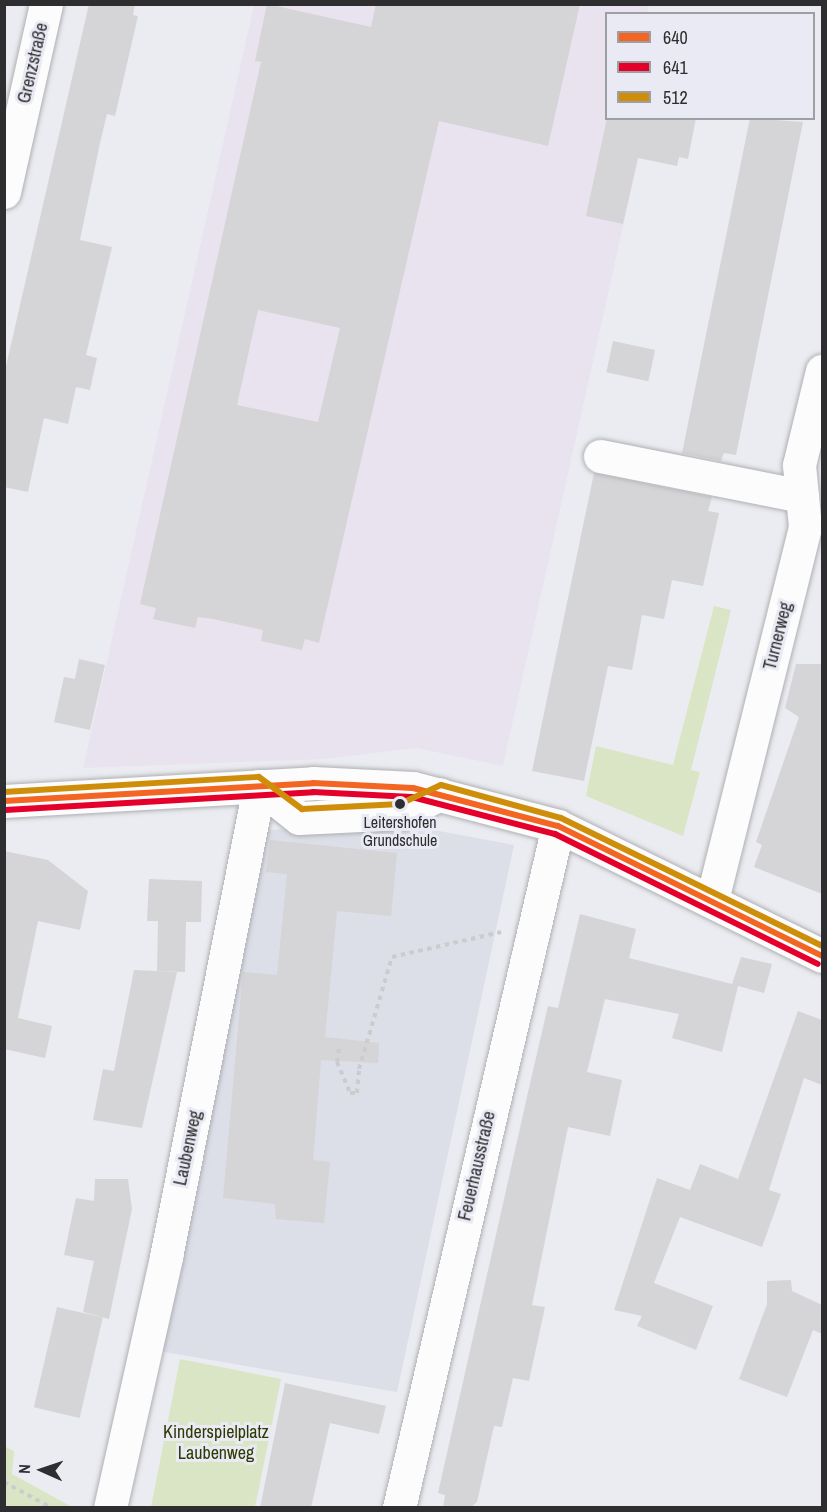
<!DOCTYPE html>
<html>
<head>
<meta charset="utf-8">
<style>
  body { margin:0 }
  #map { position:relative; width:827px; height:1512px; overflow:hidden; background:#ebecf1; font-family:"Archivo Narrow",sans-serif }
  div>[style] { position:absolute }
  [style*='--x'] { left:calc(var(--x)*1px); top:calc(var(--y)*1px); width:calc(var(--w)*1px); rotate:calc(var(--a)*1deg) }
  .built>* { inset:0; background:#dcdee8 }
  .industrial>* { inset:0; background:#e9e3f0 }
  .green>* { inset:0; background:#dae5c6 }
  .building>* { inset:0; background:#d5d4d6; transform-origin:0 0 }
  .path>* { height:4px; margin-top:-2px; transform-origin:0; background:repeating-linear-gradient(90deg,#ccccce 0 4.5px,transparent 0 9px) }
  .roads { filter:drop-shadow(0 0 2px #afb0b3) drop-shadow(0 0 2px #afb0b3) }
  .minor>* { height:33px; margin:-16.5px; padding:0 16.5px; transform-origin:16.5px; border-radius:16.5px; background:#fcfcfd }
  .bus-1>* { height:6px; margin:-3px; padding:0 3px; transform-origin:3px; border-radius:3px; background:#f26522 }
  .bus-2>* { height:6px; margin:-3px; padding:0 3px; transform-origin:3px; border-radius:3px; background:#e4002b }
  .bus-3>* { height:6px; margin:-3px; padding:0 3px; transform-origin:3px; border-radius:3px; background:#cf8e0a }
  .dots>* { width:16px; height:16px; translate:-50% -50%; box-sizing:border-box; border:3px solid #e9eaf3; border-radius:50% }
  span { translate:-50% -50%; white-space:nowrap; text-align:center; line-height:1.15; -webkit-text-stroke:6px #e9eaf3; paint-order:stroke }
  .bus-label { font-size:16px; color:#2e2e31 }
  .street-label { font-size:18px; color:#2e2e31 }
  .park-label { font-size:18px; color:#2e3a03 }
  .frame { position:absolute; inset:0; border:6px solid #2e2e31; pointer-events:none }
  .legend { position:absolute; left:605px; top:12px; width:210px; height:108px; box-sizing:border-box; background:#e9eaf3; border:2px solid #9e9fa5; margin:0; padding:8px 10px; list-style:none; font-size:18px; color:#2e2e31 }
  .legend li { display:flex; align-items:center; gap:12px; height:30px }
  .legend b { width:30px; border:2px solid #9e9fa5 }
  .north { position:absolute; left:12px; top:1440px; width:60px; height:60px; -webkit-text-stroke:4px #e9eaf3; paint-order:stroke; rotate:273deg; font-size:16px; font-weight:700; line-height:24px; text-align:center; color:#2e2e31 }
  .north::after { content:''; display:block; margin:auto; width:21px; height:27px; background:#2e2e31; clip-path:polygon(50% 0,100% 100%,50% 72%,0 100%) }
</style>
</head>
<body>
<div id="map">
  <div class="built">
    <div style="clip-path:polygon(412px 826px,514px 845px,397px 1392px,153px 1350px,261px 830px)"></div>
  </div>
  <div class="industrial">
    <div style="clip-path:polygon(254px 5px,649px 5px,647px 13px,606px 14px,606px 118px,647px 119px,503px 766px,416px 748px,326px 759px,83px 768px)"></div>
  </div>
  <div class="green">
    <div style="clip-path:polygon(714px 606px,731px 610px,691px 770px,700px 772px,683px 836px,586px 796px,596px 746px,673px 765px)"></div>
    <div style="clip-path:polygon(180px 1359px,281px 1379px,255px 1507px,151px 1507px)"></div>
    <div style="clip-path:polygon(4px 1446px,14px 1451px,12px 1474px,72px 1507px,5px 1507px)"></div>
  </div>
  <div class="building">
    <div style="clip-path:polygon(89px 4px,135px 4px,133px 15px,138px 16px,115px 116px,107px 114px,100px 143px,80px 240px,112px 247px,86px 355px,97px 358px,90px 390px,76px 387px,68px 424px,44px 418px,28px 492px,4px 487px,4px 375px)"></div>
    <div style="clip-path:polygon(evenodd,267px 4px,371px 27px,376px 4px,580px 4px,548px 146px,439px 121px,319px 643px,305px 639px,302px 650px,261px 641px,263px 630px,213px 619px,198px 617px,195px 628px,153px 619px,156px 608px,140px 604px,261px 62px,255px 61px,267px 4px,258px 310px,340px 328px,318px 422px,237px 405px,258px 310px)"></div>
    <div style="clip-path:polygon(607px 118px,696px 118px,688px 159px,679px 157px,677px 166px,638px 158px,623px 224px,586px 216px)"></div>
    <div style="clip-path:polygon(750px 118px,803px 122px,736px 455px,724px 453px,721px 461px,682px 453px)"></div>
    <div style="left:613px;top:341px;width:43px;height:32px;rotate:12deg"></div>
    <div style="clip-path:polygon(594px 473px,712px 497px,708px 511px,719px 513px,703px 586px,672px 580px,664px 619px,642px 615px,632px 670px,608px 666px,584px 781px,532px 771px)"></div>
    <div style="clip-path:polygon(79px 659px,105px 665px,90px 730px,54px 722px,64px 677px,75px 679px)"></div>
    <div style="clip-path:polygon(796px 664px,822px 664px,822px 894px,754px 867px,762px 845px,756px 842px,799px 717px,785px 708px)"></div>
    <div style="clip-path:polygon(270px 840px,397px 853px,391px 916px,337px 911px,325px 1037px,379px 1043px,378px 1063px,321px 1060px,313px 1160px,330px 1162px,324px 1223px,276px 1219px,275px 1204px,223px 1198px,243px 972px,277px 975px,287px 874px,266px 872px)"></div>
    <div style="clip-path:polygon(4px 851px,48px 860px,88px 891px,80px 930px,38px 921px,18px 1018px,52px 1026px,45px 1058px,4px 1049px)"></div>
    <div style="clip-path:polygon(149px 879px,202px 881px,201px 922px,186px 922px,185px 972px,157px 971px,158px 921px,147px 921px)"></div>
    <div style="clip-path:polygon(580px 914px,636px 929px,629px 958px,732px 984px,741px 957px,772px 964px,764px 993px,738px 986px,722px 1052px,672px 1038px,679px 1014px,605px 999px,587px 1072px,622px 1080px,610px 1136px,568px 1127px,532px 1305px,545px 1307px,529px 1381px,513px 1378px,502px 1427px,494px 1426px,477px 1502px,470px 1508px,443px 1508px,445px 1495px,438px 1493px,531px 1079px,548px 1006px,558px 1008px)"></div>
    <div style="clip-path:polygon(134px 970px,177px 972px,142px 1128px,93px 1120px,103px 1069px,114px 1071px)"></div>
    <div style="clip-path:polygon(798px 1011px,822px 1020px,822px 1085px,804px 1078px,769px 1190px,781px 1194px,762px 1247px,680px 1217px,654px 1283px,713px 1306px,696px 1350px,637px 1326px,642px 1316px,614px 1310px,657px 1178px,690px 1190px,700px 1164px,738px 1179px)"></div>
    <div style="clip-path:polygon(95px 1179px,128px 1179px,132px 1209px,109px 1319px,83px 1312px,94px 1261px,64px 1255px,76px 1198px,94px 1201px)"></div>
    <div style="clip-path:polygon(791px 1280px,792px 1291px,822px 1305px,822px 1334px,813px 1330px,787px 1397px,739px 1379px,767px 1304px,767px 1281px)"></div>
    <div style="left:57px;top:1307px;width:47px;height:103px;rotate:13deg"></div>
    <div style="clip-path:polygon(285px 1383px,386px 1406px,379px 1434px,330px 1423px,311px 1508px,260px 1508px)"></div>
  </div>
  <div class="path">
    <div style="--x:339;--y:1049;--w:13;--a:99"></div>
    <div style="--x:337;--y:1062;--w:34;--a:67"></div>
    <div style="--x:350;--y:1093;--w:7;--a:0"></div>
    <div style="--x:357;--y:1093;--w:24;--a:-85"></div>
    <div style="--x:359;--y:1069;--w:117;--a:-73.6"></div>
    <div style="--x:392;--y:957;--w:112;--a:-12.9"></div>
    <div style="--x:4;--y:1482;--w:55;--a:28.4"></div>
  </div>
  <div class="roads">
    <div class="minor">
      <div style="--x:4;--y:192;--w:193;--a:-77.4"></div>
      <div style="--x:600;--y:456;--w:206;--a:11.2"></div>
      <div style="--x:259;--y:786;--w:51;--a:38.7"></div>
      <div style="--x:299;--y:818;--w:103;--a:-2.8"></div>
      <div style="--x:402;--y:813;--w:42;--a:-26.6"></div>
      <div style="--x:4;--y:801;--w:310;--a:-3.3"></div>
      <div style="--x:313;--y:783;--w:100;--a:2.9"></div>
      <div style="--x:413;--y:788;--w:150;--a:14.7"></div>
      <div style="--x:558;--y:826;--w:294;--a:26.2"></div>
      <div style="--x:712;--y:900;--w:384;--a:-76"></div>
      <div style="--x:805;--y:527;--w:62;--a:-95.5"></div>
      <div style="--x:799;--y:465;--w:97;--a:-76.3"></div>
      <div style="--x:110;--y:1508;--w:257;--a:-77.4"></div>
      <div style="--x:166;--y:1257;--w:480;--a:-78.8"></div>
      <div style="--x:399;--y:1508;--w:700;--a:-76.88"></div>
    </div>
  </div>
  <div class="bus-1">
    <div style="--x:4;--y:801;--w:310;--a:-3.3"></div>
    <div style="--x:313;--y:783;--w:100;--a:2.9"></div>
    <div style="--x:413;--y:788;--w:150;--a:14.7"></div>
    <div style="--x:558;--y:826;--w:294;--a:26.2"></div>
  </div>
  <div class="bus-2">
    <div style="--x:5;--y:810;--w:309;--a:-3.3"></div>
    <div style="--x:313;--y:792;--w:99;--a:2.9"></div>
    <div style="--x:412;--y:797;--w:148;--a:14.5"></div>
    <div style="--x:555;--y:834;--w:293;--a:26.3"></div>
  </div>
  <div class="bus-3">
    <div style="--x:4;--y:792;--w:255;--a:-3.4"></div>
    <div style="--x:259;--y:777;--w:54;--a:36.7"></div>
    <div style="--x:302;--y:809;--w:98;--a:-2.9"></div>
    <div style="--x:400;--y:804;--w:45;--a:-24.9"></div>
    <div style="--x:441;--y:785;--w:124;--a:15.4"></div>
    <div style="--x:561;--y:818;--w:291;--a:26.1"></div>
  </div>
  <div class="dots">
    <div style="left:400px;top:804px;background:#2e2e31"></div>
  </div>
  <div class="bus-label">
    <span style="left:400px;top:831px">Leitershofen<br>Grundschule</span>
  </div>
  <div class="street-label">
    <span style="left:33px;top:63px;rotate:-77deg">Grenzstraße</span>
    <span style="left:778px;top:636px;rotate:-76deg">Turnerweg</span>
    <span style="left:188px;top:1148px;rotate:-78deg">Laubenweg</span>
    <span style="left:477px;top:1166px;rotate:-77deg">Feuerhausstraße</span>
  </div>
  <div class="park-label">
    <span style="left:216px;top:1443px">Kinderspielplatz<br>Laubenweg</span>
  </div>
  <div class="frame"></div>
  <ul class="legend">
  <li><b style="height:8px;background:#f26522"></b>640</li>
  <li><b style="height:8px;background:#e4002b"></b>641</li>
  <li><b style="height:8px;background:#cf8e0a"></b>512</li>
  </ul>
  <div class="north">N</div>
</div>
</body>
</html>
